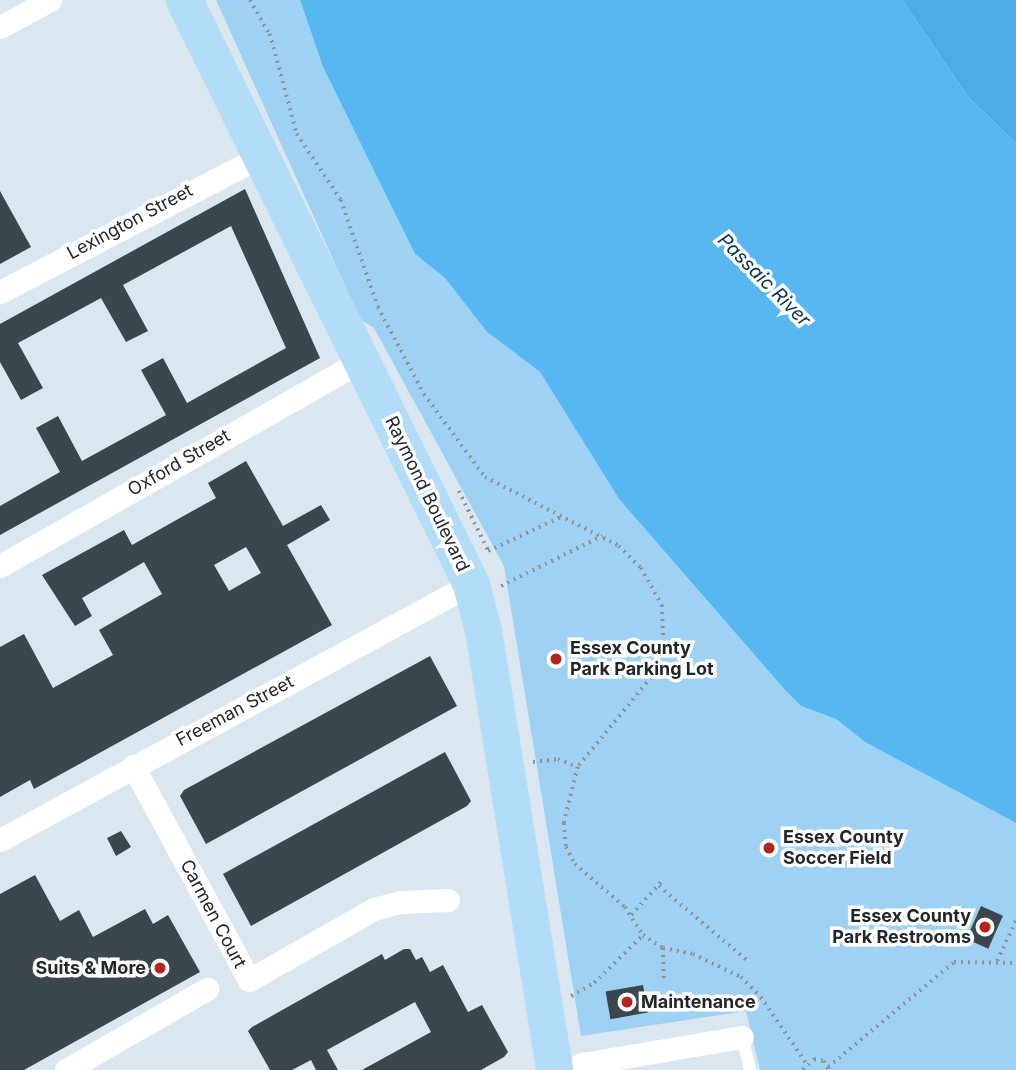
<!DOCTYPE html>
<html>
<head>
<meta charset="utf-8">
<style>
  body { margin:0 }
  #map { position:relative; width:1016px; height:1070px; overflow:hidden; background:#dbe7f0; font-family:Inter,sans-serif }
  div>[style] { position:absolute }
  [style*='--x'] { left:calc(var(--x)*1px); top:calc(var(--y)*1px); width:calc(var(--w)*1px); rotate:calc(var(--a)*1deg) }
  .green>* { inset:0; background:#9fd1f3 }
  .forest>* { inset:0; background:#4cade6 }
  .water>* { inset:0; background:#57b7f1 }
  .building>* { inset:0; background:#3b464d; transform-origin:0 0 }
  .path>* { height:3.5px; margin-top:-1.75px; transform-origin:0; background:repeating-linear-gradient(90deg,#8b949a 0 2px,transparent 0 7px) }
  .service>* { height:12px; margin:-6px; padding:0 6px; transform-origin:6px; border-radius:6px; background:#fff }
  .minor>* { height:23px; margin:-11.5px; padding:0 11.5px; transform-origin:11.5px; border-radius:11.5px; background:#fff }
  .primary>* { height:37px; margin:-18.5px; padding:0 18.5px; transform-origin:18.5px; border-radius:18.5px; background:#b2dcf7 }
  .dots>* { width:19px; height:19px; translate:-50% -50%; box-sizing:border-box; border:4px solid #fff; border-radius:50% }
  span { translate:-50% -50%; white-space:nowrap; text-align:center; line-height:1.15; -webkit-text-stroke:7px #fff; paint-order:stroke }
  .street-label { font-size:18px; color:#212629 }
  .poi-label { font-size:18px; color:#212629; font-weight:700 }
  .left { translate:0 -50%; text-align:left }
  .right { translate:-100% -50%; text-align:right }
  .water-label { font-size:19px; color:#08334a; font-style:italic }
</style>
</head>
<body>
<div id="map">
  <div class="green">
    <div style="clip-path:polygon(216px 0,300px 0,323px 67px,415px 254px,445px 278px,487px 332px,540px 372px,619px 499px,785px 690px,801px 706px,836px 719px,865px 742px,1016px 823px,1016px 1070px,760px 1070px,746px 1011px,581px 1036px,504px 566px,374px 328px,360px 319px)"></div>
  </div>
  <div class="forest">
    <div style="clip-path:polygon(902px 0,1016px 0,1016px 143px,969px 98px)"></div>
  </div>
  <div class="water">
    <div style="clip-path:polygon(300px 0,902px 0,969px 98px,1016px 143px,1016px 823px,865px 742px,836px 719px,801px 706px,785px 690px,619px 499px,540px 372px,487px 332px,445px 278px,415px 254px,323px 67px)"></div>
  </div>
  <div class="building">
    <div style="clip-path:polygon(245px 189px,320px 358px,0 535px,0 506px,60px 472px,36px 428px,58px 416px,82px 461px,166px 415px,141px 370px,163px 358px,187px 403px,286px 348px,231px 226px,123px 285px,148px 331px,126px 342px,101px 298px,18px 343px,43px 388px,21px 400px,0 362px,0 324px)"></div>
    <div style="clip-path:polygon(0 191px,31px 247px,0 264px)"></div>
    <div style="clip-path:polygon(evenodd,246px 461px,283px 526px,321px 505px,330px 520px,287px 545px,332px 625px,34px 789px,30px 780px,0 797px,0 647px,24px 634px,53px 688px,113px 655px,99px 630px,162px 594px,144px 562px,82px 598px,92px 616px,75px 626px,42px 575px,124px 530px,132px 545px,187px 514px,216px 498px,208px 483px,246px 461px,246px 547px,261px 573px,229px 591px,214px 565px,246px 547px)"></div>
    <div style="clip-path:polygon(430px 656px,457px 706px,206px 844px,180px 796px,184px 790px)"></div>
    <div style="clip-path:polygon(445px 752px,471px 801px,467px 806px,251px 926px,223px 874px)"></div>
    <div style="clip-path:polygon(121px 831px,131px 847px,116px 856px,107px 838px)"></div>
    <div style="clip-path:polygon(35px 875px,60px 921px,79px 910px,93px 937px,145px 909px,153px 924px,168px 915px,200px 972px,24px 1070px,0 1070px,0 894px)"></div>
    <div style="left:981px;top:906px;width:24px;height:36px;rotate:24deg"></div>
    <div style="clip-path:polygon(404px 949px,410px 949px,416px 960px,422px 957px,430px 972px,443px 965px,468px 1012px,482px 1005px,508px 1052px,504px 1057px,481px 1070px,362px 1070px,431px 1032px,415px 1002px,327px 1050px,338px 1070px,316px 1070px,311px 1060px,292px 1070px,270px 1070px,248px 1031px,252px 1027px,382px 954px,385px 960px)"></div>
    <div style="left:643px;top:985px;width:28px;height:38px;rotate:80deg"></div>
  </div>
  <div class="path">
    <div style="--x:250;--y:0;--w:39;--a:60"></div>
    <div style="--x:270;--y:34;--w:104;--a:74.9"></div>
    <div style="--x:297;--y:134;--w:79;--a:56.3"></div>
    <div style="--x:341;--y:200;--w:113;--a:70.9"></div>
    <div style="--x:378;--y:307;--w:98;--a:62.1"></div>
    <div style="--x:424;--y:394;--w:103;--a:53.7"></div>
    <div style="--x:485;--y:477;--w:151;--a:27.2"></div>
    <div style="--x:619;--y:546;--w:31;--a:45"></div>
    <div style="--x:641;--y:568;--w:43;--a:60.4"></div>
    <div style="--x:662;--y:605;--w:43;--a:87.3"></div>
    <div style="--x:664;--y:648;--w:25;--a:108"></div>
    <div style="--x:656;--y:672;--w:123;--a:129.4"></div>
    <div style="--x:578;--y:767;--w:58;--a:104"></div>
    <div style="--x:564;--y:823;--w:24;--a:85"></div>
    <div style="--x:566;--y:847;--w:19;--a:62"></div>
    <div style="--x:575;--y:864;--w:66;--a:40.7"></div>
    <div style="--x:625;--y:907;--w:33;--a:57"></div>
    <div style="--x:643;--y:935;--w:24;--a:33"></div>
    <div style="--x:663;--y:948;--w:31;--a:11"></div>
    <div style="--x:693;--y:954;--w:53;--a:25.6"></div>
    <div style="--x:741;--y:977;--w:28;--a:45"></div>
    <div style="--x:761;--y:997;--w:80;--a:55.7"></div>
    <div style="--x:459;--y:491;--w:66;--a:63.8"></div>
    <div style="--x:488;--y:551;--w:81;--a:-25"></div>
    <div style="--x:501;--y:586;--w:113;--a:-26.3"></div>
    <div style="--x:533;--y:762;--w:25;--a:-7"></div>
    <div style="--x:558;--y:759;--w:22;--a:22"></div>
    <div style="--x:659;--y:886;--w:116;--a:40.1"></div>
    <div style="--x:631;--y:915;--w:45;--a:-47.7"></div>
    <div style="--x:663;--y:948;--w:33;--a:88"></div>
    <div style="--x:997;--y:961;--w:45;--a:-65.1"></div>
    <div style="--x:571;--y:996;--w:26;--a:-29"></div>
    <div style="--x:594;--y:983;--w:69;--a:-44.4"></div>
    <div style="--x:828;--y:1067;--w:164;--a:-39.8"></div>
    <div style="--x:954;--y:962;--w:62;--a:0.9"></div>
    <div style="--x:803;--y:1070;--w:16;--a:-45"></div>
    <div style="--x:814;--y:1059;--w:10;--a:11"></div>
    <div style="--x:824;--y:1061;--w:10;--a:61"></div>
  </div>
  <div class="service">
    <div style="--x:742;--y:1037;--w:34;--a:76"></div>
  </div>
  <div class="minor">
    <div style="--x:0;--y:27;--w:57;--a:-28.4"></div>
    <div style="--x:0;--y:292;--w:294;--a:-27.5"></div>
    <div style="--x:0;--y:566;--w:413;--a:-29.6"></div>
    <div style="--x:133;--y:766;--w:243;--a:61.5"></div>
    <div style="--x:249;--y:980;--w:144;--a:-29.6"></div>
    <div style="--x:374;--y:909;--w:27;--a:-15"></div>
    <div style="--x:400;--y:902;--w:48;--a:-2.4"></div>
    <div style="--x:0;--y:840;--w:536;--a:-28.53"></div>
    <div style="--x:66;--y:1070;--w:163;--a:-29.9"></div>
    <div style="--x:571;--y:1070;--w:13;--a:-29"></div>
    <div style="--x:582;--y:1064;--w:162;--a:-9.6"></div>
  </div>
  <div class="primary">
    <div style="--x:184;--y:0;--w:651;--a:63.83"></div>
    <div style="--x:471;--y:584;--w:48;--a:75.4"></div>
    <div style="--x:483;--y:630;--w:446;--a:80.8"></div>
  </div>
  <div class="dots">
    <div style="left:556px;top:659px;background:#b42520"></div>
    <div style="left:769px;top:848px;background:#b42520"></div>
    <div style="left:985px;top:927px;background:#b42520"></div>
    <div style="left:160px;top:968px;background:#b42520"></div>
    <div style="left:627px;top:1002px;background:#b42520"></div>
  </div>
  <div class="street-label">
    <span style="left:130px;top:222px;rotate:-28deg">Lexington Street</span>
    <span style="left:179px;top:463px;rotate:-30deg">Oxford Street</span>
    <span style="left:427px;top:494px;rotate:64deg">Raymond Boulevard</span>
    <span style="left:235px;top:711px;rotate:-28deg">Freeman Street</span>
    <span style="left:213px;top:914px;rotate:62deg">Carmen Court</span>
  </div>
  <div class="poi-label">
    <span class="left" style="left:570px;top:659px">Essex County<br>Park Parking Lot</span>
    <span class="left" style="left:783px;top:848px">Essex County<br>Soccer Field</span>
    <span class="right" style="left:971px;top:927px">Essex County<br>Park Restrooms</span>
    <span class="right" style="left:146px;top:968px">Suits &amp; More</span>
    <span class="left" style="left:641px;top:1002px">Maintenance</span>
  </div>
  <div class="water-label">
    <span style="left:764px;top:280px;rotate:45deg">Passaic River</span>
  </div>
</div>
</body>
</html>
